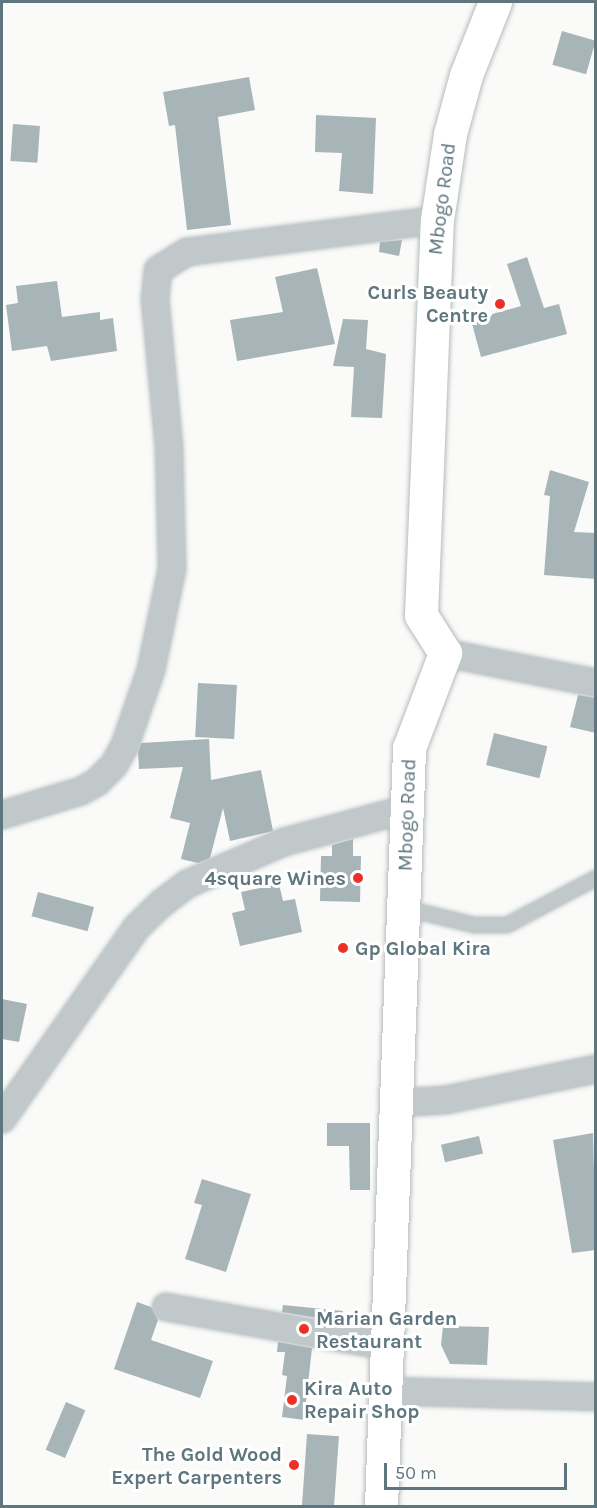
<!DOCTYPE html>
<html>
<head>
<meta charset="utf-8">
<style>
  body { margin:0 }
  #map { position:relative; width:597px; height:1508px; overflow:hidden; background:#fafaf8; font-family:Karla,sans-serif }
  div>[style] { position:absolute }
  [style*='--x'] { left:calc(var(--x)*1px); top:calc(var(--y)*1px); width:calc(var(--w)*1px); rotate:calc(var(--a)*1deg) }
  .building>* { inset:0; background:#a7b4b8; transform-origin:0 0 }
  .roads { filter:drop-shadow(0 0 2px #b3bcbf) drop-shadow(0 0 2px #b3bcbf) }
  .lane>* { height:14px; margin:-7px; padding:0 7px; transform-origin:7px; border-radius:7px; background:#c0c8ca }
  .street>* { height:26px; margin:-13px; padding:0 13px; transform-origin:13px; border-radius:13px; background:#c0c8ca }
  .secondary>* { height:33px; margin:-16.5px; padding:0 16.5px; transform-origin:16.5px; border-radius:16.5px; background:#fff }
  .dots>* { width:16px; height:16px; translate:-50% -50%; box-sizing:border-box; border:3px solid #fff; border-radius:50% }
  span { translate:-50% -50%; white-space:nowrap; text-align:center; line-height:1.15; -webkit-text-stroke:6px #fff; paint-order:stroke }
  .street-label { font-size:20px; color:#5e767e }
  .poi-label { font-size:20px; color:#5e767e; font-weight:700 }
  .right { translate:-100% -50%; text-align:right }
  .left { translate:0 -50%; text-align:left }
  .frame { position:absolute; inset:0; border:3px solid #5e767e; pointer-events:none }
  .scale { position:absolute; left:384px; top:1463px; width:183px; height:27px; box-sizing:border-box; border:3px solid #5e767e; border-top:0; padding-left:8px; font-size:18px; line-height:21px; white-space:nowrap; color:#5e767e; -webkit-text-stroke:4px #fff; paint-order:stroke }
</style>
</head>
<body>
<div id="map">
  <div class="building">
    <div style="left:562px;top:31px;width:35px;height:35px;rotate:16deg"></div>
    <div style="clip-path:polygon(249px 77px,255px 110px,218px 117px,231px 225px,187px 230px,175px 125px,169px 126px,163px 92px)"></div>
    <div style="clip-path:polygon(316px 115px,376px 118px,373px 194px,339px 191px,342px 153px,315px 152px)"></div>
    <div style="left:13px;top:124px;width:27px;height:37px;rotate:4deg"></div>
    <div style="clip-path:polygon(402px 240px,399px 256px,379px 252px,380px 242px)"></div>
    <div style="clip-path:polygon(527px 257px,544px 308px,559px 304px,567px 334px,481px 357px,471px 320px,521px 306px,507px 264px)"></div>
    <div style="clip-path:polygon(317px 268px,335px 344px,237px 361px,230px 320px,283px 312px,275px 277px)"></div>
    <div style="clip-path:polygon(57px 281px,62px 317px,100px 312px,100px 320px,113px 318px,117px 351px,51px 361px,47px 346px,12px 351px,6px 305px,18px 303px,16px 286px)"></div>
    <div style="clip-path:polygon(343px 319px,368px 320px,366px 349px,386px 354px,382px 418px,351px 417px,354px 367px,333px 366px)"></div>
    <div style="clip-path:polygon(550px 470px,589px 482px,574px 532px,596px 533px,596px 579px,544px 575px,550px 496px,544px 495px)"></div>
    <div style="left:198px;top:683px;width:39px;height:54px;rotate:3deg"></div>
    <div style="clip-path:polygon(578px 695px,596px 698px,596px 733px,570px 727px)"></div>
    <div style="left:494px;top:733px;width:55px;height:33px;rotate:14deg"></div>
    <div style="clip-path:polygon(209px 739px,211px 780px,261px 770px,273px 831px,230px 841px,223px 808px,210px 858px,198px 863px,181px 859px,190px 823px,170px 818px,183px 767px,139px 769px,138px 752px,141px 743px)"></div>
    <div style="clip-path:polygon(353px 839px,353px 856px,361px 856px,360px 902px,320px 901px,321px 856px,332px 856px,332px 845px)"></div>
    <div style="clip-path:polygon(279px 884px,283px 901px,295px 899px,302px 932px,240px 946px,232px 913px,245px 910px,241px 892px)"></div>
    <div style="left:38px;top:892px;width:58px;height:25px;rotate:15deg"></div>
    <div style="clip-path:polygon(2px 999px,27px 1004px,19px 1042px,2px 1039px)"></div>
    <div style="clip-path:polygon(327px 1123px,370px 1123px,370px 1190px,350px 1190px,349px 1146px,327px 1146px)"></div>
    <div style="clip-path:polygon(593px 1133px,596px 1250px,572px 1253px,553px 1140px)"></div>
    <div style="left:479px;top:1136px;width:18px;height:39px;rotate:77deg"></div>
    <div style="clip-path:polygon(202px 1179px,251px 1194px,226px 1272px,185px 1259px,202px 1205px,194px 1203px)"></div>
    <div style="clip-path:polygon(137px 1302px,151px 1307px,158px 1320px,151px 1340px,213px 1361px,200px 1398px,114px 1369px)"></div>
    <div style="clip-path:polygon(283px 1305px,343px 1311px,341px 1322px,282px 1312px)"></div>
    <div style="clip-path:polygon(443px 1326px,489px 1327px,487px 1365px,450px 1364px,441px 1345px)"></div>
    <div style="clip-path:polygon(278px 1342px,312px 1348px,304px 1420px,282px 1417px,287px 1376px,282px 1375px,285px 1352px,277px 1352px)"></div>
    <div style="left:66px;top:1402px;width:21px;height:52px;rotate:23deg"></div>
    <div style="left:307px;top:1434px;width:32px;height:72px;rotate:4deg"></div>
  </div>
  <div class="roads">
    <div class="lane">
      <div style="--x:404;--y:908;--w:72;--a:13.7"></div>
      <div style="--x:474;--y:925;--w:33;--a:0"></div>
      <div style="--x:507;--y:925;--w:101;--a:-27.8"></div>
    </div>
    <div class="street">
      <div style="--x:445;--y:653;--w:154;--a:11.2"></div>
      <div style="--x:2;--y:815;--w:83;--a:-16.9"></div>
      <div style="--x:81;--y:791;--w:18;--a:-29"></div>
      <div style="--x:97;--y:782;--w:24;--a:-45"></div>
      <div style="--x:114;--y:765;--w:23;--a:-61"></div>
      <div style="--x:125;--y:745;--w:79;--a:-70.9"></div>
      <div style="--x:151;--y:670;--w:103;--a:-78.3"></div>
      <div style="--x:172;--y:569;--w:122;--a:-91.4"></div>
      <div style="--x:169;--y:447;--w:149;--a:-95.4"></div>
      <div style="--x:155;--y:299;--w:29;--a:-84"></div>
      <div style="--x:158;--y:270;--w:34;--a:-32"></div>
      <div style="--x:187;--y:252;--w:252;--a:-7.3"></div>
      <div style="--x:397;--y:1103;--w:49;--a:-3.5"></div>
      <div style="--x:446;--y:1100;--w:153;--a:-11.7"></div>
      <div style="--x:2;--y:1119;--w:235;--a:-54.9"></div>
      <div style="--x:137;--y:927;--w:35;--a:-44"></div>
      <div style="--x:162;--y:903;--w:31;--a:-37"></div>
      <div style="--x:187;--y:884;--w:106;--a:-23.4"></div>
      <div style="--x:284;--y:842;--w:127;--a:-15"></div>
      <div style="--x:166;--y:1307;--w:225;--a:10"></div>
      <div style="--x:385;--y:1391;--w:211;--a:1.6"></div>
    </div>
    <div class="secondary">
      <div style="--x:381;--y:1506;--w:759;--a:-87.88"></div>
      <div style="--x:409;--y:748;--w:102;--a:-69.2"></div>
      <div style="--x:445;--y:653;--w:45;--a:-122.3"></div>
      <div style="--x:421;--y:615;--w:395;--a:-87.7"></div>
      <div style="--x:437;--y:220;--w:87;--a:-81.4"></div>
      <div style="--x:450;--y:134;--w:61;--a:-74.8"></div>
      <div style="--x:466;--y:75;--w:79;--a:-68.3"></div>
    </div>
  </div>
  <div class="dots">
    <div style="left:500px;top:304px;background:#ec3026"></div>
    <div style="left:358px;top:878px;background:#ec3026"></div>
    <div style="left:343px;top:948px;background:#ec3026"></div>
    <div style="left:304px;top:1329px;background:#ec3026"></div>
    <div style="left:292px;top:1400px;background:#ec3026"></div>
    <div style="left:294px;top:1465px;background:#ec3026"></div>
  </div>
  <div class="street-label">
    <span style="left:442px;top:199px;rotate:-83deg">Mbogo Road</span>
    <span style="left:407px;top:815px;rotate:-88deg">Mbogo Road</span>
  </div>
  <div class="poi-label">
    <span class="right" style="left:488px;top:304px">Curls Beauty<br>Centre</span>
    <span class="right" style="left:346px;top:878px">4square Wines</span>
    <span class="left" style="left:355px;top:948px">Gp Global Kira</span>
    <span class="left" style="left:316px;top:1330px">Marian Garden<br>Restaurant</span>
    <span class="left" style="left:304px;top:1400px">Kira Auto<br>Repair Shop</span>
    <span class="right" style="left:282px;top:1466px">The Gold Wood<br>Expert Carpenters</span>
  </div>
  <div class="frame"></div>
  <div class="scale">50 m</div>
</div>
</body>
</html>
